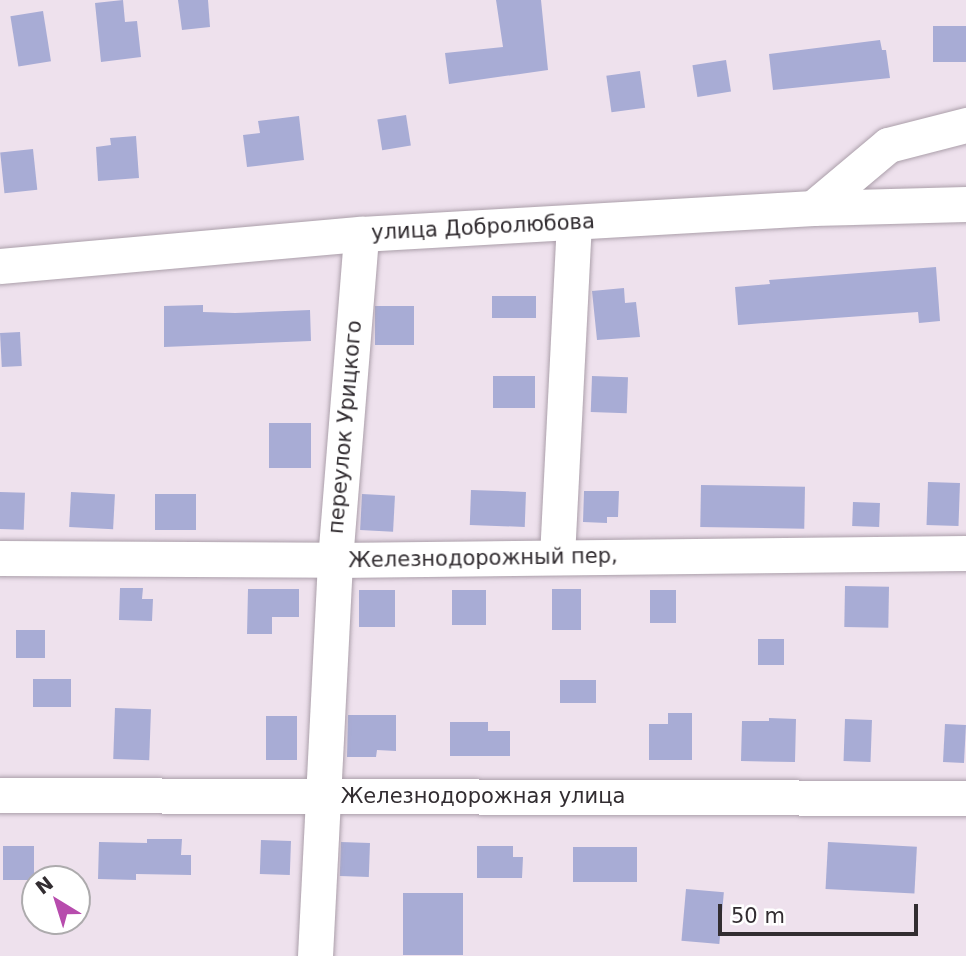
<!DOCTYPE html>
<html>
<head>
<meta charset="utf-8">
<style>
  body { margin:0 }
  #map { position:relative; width:966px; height:956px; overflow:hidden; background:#eee1ed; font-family:"DejaVu Sans",sans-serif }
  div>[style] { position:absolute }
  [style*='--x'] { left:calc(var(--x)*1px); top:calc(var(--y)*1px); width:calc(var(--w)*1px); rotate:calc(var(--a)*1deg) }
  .building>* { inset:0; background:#a8acd5; transform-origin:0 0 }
  .roads { filter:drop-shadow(0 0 2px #ab9faa) drop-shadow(0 0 2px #ab9faa) }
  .minor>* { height:35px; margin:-17.5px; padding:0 17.5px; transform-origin:17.5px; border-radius:17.5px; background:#fff }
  span { translate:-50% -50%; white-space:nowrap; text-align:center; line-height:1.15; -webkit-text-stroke:6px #fff; paint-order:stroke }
  .street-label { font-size:21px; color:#322d31 }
  .north { position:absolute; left:21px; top:865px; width:70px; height:70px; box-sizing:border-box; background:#fff; border:2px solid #adabad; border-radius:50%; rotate:322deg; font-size:19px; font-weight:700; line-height:28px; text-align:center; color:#322d31 }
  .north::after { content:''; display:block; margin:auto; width:24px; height:32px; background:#b74cad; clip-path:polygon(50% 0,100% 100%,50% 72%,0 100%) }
  .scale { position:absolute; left:718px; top:904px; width:200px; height:32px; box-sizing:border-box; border:4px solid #322d31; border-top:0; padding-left:9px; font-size:21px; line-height:24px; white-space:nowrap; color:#322d31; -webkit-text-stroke:5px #fff; paint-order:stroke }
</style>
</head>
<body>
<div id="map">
  <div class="building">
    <div style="clip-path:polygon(123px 0,125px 22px,137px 21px,141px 57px,101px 62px,95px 3px)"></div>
    <div style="clip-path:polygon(178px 0,208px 0,210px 27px,182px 30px)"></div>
    <div style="clip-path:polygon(496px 0,541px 0,548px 70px,449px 84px,445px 53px,503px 47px)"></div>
    <div style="left:43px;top:11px;width:51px;height:33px;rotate:81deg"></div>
    <div style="left:966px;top:26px;width:36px;height:33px;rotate:90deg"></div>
    <div style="clip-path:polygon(880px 40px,882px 50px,886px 50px,890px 78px,773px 90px,769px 54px)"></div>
    <div style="left:726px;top:60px;width:32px;height:34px;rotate:81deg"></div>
    <div style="left:640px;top:71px;width:37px;height:34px;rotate:82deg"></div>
    <div style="left:406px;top:115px;width:31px;height:29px;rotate:81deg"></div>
    <div style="clip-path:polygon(299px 116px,304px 160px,247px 167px,243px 135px,260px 133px,258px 121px)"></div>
    <div style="clip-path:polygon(136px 136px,139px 178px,98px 181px,96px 147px,111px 145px,110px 138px)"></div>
    <div style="left:33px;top:149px;width:41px;height:33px;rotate:84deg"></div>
    <div style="clip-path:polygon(936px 267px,940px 321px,919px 323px,918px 312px,738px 325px,735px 287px,770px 284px,769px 280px)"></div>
    <div style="clip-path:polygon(624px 288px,625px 303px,636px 302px,640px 337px,597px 340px,592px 291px)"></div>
    <div style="left:492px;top:296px;width:44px;height:22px"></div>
    <div style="clip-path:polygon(203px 305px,203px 312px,235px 313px,310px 310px,311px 341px,164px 347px,164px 306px)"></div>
    <div style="left:414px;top:306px;width:39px;height:39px;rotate:90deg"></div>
    <div style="left:20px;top:332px;width:34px;height:20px;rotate:87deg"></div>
    <div style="left:493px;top:376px;width:42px;height:32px"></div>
    <div style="left:592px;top:376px;width:36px;height:36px;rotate:2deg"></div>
    <div style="left:269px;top:423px;width:42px;height:45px"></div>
    <div style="left:928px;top:482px;width:32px;height:43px;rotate:2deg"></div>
    <div style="left:701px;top:485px;width:104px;height:42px;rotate:1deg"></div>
    <div style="left:471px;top:490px;width:55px;height:35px;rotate:2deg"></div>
    <div style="clip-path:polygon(584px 491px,619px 491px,618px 517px,607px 517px,607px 523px,583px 522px)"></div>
    <div style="left:0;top:492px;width:25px;height:37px;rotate:2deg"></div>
    <div style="left:71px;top:492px;width:44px;height:35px;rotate:3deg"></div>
    <div style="left:155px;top:494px;width:41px;height:36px"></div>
    <div style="left:362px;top:494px;width:33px;height:36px;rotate:3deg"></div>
    <div style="left:853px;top:502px;width:27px;height:24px;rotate:2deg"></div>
    <div style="left:845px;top:586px;width:44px;height:41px;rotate:1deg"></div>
    <div style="clip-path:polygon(120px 588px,143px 588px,142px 599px,153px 599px,152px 621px,119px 620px)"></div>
    <div style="clip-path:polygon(248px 589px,299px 589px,299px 617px,272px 617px,272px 634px,247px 634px)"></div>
    <div style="left:552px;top:589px;width:29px;height:41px"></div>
    <div style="left:359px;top:590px;width:36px;height:37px"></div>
    <div style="left:452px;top:590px;width:34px;height:35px"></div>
    <div style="left:650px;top:590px;width:26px;height:33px"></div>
    <div style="left:16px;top:630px;width:29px;height:28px"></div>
    <div style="left:758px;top:639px;width:26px;height:26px"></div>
    <div style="left:33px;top:679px;width:38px;height:28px"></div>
    <div style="left:560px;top:680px;width:36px;height:23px"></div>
    <div style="left:115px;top:708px;width:36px;height:51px;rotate:2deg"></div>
    <div style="clip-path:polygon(668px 713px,692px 713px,692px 760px,649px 760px,649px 724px,668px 724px)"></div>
    <div style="clip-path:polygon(348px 715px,396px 715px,396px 751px,377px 750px,376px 757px,347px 757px)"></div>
    <div style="left:266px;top:716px;width:31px;height:44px"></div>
    <div style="clip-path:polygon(769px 718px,796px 719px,795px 762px,741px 761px,742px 721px,769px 721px)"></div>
    <div style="left:845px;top:719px;width:27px;height:42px;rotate:2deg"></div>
    <div style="clip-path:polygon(450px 722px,488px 722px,488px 731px,510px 731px,510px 756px,450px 756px)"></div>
    <div style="left:945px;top:724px;width:21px;height:38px;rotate:3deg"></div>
    <div style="clip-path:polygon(147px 839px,182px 839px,181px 855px,191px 855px,191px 875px,136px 874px,136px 880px,98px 879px,99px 842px,147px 843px)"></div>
    <div style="left:261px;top:840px;width:30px;height:34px;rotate:2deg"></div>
    <div style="left:341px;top:842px;width:29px;height:34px;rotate:2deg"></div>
    <div style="left:828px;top:842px;width:89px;height:47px;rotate:3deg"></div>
    <div style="left:3px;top:846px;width:31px;height:34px"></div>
    <div style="clip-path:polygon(477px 846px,513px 846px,513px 857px,523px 857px,522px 878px,477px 878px)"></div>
    <div style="left:573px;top:847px;width:64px;height:35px"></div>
    <div style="left:686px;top:889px;width:38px;height:52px;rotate:5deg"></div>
    <div style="left:463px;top:893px;width:62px;height:60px;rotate:90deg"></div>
  </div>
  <div class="roads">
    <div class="minor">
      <div style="--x:813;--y:208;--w:98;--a:-40"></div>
      <div style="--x:888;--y:145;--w:81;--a:-14.4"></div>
      <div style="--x:0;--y:266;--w:362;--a:-5.1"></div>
      <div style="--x:361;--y:234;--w:453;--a:-3.3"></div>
      <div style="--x:813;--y:208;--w:153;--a:-1.5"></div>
      <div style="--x:557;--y:557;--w:335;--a:-87.1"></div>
      <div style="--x:0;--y:558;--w:335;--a:0.3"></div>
      <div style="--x:335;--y:560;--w:631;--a:-0.64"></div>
      <div style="--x:0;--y:795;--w:966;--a:0.18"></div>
      <div style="--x:315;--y:956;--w:397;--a:-87.1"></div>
      <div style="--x:335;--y:560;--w:327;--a:-85.4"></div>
    </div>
  </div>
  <div class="street-label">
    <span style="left:483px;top:227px;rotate:-3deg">улица Добролюбова</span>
    <span style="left:345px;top:427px;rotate:-85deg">переулок Урицкого</span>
    <span style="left:483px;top:558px;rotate:-1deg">Железнодорожный пер,</span>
    <span style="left:483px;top:796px">Железнодорожная улица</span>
  </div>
  <div class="north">N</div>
  <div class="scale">50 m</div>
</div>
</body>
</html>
